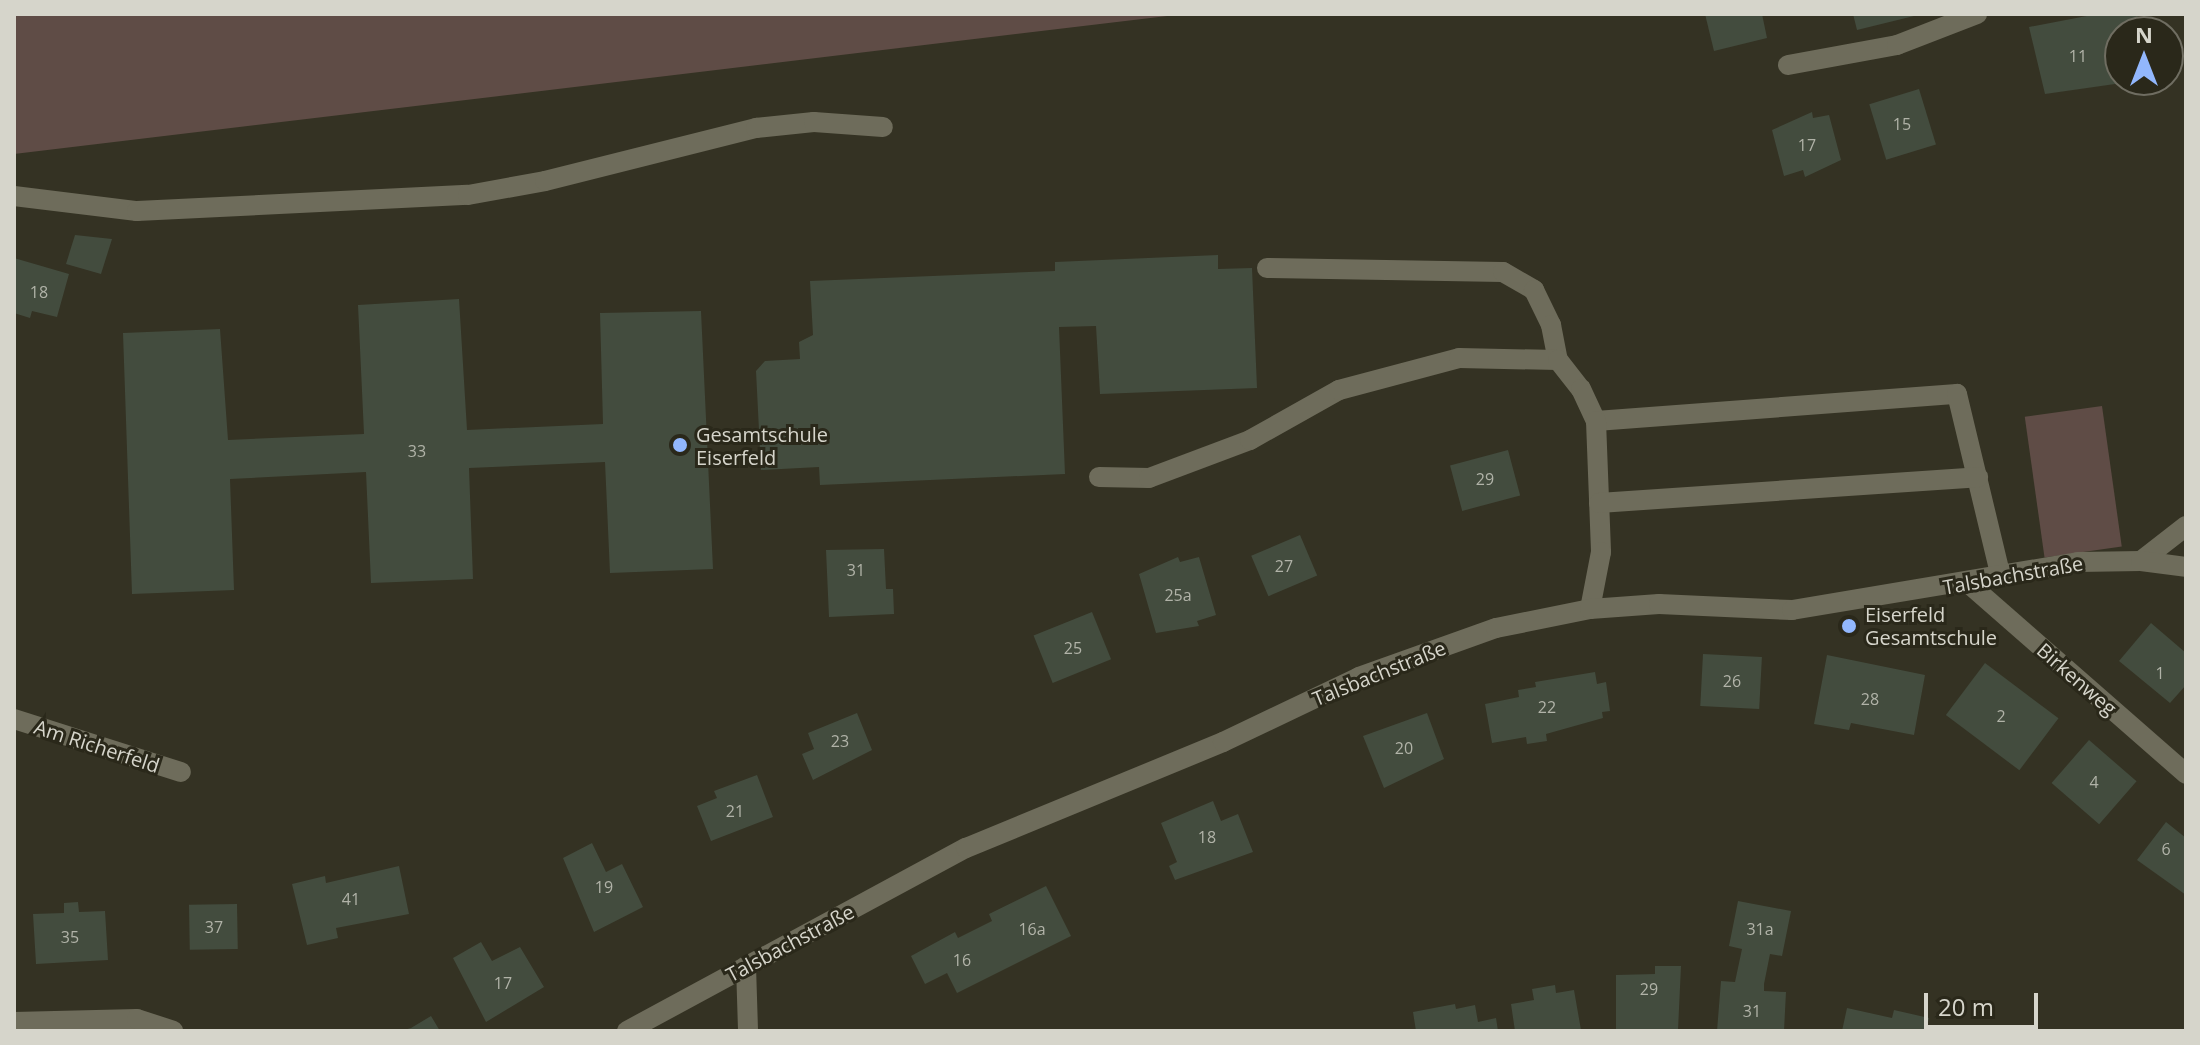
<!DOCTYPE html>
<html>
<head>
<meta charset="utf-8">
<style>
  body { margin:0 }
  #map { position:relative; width:2200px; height:1045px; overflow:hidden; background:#343223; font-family:"Open Sans",sans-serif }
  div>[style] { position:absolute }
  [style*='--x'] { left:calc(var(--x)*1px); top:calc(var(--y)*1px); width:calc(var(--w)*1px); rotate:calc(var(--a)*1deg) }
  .green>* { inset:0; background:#5f4c46; transform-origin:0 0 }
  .building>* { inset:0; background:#434c3e; transform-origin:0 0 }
  .service>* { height:20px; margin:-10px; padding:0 10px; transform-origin:10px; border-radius:10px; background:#6e6c5b }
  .minor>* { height:20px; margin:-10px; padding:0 10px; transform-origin:10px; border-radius:10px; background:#6e6c5b }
  .dots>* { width:22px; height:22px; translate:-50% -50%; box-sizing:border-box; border:4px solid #2a281a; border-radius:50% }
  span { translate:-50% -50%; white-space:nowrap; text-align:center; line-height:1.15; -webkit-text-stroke:6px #2a281a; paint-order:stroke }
  .number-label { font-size:16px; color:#b1b3a8 }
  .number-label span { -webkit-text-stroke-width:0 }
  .poi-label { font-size:20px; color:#d6d5cb }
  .left { translate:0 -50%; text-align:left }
  .street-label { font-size:20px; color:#d6d5cb }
  .frame { position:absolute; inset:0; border:16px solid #d6d5cb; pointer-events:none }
  .north { position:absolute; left:2104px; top:16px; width:80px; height:80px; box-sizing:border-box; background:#2a281a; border:2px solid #6f6d61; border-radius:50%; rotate:0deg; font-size:22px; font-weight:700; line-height:32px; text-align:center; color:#d6d5cb }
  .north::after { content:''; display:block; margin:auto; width:28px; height:36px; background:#92b7fd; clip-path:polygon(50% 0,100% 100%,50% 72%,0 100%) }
  .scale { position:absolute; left:1924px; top:993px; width:114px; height:36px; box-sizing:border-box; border:4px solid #d6d5cb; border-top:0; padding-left:10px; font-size:24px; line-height:28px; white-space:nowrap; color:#d6d5cb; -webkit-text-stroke:6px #2a281a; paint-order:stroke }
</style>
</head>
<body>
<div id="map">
  <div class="green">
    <div style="clip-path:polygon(14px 14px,1184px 14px,14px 154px)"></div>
    <div style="left:2102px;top:406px;width:142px;height:78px;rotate:82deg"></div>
  </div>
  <div class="building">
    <div style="clip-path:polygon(1705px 14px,1762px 14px,1767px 38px,1714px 51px)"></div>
    <div style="clip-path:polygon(1853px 14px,1918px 14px,1918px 15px,1857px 30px)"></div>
    <div style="clip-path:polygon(2097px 14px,2137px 14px,2141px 32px,2120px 32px,2120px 80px,2129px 82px,2045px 94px,2029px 27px)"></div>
    <div style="left:1919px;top:89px;width:58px;height:52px;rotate:73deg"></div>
    <div style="clip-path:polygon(1812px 112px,1813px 118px,1829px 115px,1841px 160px,1805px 177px,1803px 170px,1784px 176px,1772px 130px)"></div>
    <div style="clip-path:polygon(75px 235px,112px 239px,101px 274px,66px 264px)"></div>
    <div style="clip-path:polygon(1218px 255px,1218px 269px,1252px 268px,1257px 388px,1100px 394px,1096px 326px,1059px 327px,1065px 474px,820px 485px,819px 467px,761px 470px,756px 371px,765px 361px,800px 359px,799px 342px,813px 335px,810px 281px,1055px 271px,1055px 262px)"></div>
    <div style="clip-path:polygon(14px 258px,69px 274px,57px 317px,32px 311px,30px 318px,14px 313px)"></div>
    <div style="clip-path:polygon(459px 299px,467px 430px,603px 424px,600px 313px,701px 311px,713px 569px,610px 573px,605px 462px,469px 468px,473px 579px,371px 583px,366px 472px,230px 479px,234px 590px,132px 594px,123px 333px,220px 329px,228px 440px,364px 434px,358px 305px)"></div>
    <div style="left:1508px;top:450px;width:47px;height:60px;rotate:75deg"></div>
    <div style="left:1300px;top:535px;width:44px;height:53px;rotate:67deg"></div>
    <div style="clip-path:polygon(884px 549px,886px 589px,893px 589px,894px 614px,829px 617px,826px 550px)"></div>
    <div style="clip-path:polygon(1178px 557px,1180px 562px,1199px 557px,1216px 615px,1197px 621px,1199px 626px,1156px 633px,1139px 574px)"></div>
    <div style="left:1092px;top:612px;width:51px;height:63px;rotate:68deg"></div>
    <div style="clip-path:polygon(2151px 623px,2186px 653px,2186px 685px,2170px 703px,2119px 661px)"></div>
    <div style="left:1703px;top:654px;width:59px;height:52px;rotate:3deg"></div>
    <div style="clip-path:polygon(1827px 655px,1925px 675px,1914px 735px,1851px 723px,1849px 730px,1814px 724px)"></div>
    <div style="left:1985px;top:663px;width:92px;height:65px;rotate:37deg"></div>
    <div style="clip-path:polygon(1595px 672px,1597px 684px,1606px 682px,1610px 711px,1602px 712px,1603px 718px,1546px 734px,1547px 741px,1527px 744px,1526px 737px,1492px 743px,1485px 704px,1519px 697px,1518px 690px,1536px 687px,1535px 682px)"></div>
    <div style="clip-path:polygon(857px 713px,872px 750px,813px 780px,802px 754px,814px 749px,808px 733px)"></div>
    <div style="clip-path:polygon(1427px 713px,1444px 759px,1384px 788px,1363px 736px)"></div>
    <div style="left:2089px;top:740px;width:63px;height:57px;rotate:41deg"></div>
    <div style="clip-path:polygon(757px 775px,773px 817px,711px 841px,697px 806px,717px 798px,714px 791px)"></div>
    <div style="clip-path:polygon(1213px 801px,1221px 821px,1238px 814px,1253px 852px,1175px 880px,1169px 866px,1177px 862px,1161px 823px)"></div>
    <div style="clip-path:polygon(2166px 822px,2186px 838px,2186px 895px,2137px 860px)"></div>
    <div style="clip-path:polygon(592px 843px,606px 872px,622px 864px,643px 907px,594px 932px,563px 858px)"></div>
    <div style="clip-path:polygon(399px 866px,409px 914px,336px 928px,338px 938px,307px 945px,292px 884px,325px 876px,326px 883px)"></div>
    <div style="clip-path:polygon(1046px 886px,1071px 936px,957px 993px,947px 973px,925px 984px,911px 956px,955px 932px,958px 938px,992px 921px,989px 914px)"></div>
    <div style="clip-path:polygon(1738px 901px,1791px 911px,1782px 956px,1770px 954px,1764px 984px,1764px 991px,1786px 992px,1784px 1031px,1717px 1031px,1721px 981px,1735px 982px,1742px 949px,1729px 946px)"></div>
    <div style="clip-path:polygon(78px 902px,79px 912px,105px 911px,108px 960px,36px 964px,33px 914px,64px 913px,64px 903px)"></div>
    <div style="left:237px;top:904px;width:45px;height:48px;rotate:89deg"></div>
    <div style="clip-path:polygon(481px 942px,492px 961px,520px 947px,544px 987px,486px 1022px,453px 958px)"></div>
    <div style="clip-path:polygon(1655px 966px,1681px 966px,1678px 1030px,1616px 1031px,1616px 975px,1655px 974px)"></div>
    <div style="clip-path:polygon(1555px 985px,1556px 993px,1574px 990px,1581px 1030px,1515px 1031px,1511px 1004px,1534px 1000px,1532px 989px)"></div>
    <div style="clip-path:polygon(1455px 1004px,1456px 1009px,1475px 1005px,1478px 1022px,1496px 1018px,1498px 1031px,1416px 1031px,1413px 1012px)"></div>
    <div style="clip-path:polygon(1847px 1008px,1892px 1018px,1894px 1010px,1929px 1018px,1926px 1031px,1842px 1031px)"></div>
    <div style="clip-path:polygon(431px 1016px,440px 1031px,400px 1031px,411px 1028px)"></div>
  </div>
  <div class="service">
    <div style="--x:1267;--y:268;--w:236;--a:1"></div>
    <div style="--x:1503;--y:272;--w:36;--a:30"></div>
    <div style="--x:1534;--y:290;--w:39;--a:64"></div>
    <div style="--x:1551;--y:325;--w:36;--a:79"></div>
    <div style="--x:1596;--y:421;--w:362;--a:-4.3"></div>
    <div style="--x:1957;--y:394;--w:188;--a:76.5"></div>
    <div style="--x:1099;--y:477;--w:50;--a:1.1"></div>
    <div style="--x:1149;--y:478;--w:108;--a:-20.6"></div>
    <div style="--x:1250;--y:440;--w:102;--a:-29.3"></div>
    <div style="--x:1339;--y:390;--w:124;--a:-14.9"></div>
    <div style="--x:1459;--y:358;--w:99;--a:1.2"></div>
    <div style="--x:1558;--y:360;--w:37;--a:52"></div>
    <div style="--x:1581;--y:389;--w:35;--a:65"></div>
    <div style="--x:1596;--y:421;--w:131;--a:87.8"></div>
    <div style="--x:1601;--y:552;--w:58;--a:100.9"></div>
    <div style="--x:1599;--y:503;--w:380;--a:-3.9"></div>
  </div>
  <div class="minor">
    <div style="--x:1788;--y:65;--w:111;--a:-10.4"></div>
    <div style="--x:1897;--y:45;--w:86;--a:-21.2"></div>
    <div style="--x:14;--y:196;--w:124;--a:7"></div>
    <div style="--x:137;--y:211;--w:331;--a:-2.8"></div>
    <div style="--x:468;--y:195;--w:78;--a:-10.3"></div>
    <div style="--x:545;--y:181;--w:218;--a:-14.1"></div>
    <div style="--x:756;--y:128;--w:58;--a:-5.9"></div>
    <div style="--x:814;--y:122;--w:69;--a:4.1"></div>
    <div style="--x:2141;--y:561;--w:57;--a:-37.9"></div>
    <div style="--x:1968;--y:583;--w:290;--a:41.2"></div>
    <div style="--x:14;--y:719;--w:175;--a:17.6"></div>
    <div style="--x:746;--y:966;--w:65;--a:88.2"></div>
    <div style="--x:14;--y:1022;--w:123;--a:-1.4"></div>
    <div style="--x:137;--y:1019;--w:38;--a:18"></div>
    <div style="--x:627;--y:1031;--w:385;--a:-28.4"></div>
    <div style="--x:966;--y:848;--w:278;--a:-22.4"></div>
    <div style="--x:1223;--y:742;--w:151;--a:-25.5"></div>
    <div style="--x:1359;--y:677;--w:145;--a:-19.7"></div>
    <div style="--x:1496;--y:628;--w:96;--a:-11.4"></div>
    <div style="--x:1590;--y:609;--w:69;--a:-4.1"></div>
    <div style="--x:1659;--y:604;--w:133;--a:2.6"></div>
    <div style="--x:1792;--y:610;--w:290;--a:-9.5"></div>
    <div style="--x:2078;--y:562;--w:63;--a:-0.9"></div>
    <div style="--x:2141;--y:561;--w:45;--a:7.6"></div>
  </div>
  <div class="dots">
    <div style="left:680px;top:445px;background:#92b7fd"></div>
    <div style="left:1849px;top:626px;background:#92b7fd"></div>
  </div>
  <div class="number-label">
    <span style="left:2078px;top:56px">11</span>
    <span style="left:1902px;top:124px">15</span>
    <span style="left:1807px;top:145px">17</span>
    <span style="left:39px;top:292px">18</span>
    <span style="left:417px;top:451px">33</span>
    <span style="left:1485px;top:479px">29</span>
    <span style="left:1284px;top:566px">27</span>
    <span style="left:856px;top:570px">31</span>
    <span style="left:1178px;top:595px">25a</span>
    <span style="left:1073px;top:648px">25</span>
    <span style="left:2160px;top:673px">1</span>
    <span style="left:1732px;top:681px">26</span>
    <span style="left:1870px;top:699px">28</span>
    <span style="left:1547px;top:707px">22</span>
    <span style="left:2001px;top:716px">2</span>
    <span style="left:840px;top:741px">23</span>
    <span style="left:1404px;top:748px">20</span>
    <span style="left:2094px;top:782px">4</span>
    <span style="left:735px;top:811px">21</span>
    <span style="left:1207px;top:837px">18</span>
    <span style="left:2166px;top:849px">6</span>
    <span style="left:604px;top:887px">19</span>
    <span style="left:351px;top:899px">41</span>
    <span style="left:214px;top:927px">37</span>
    <span style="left:1032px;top:929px">16a</span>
    <span style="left:1760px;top:929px">31a</span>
    <span style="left:70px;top:937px">35</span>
    <span style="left:962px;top:960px">16</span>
    <span style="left:503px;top:983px">17</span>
    <span style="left:1649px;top:989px">29</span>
    <span style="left:1752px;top:1011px">31</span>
  </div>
  <div class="poi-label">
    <span class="left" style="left:696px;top:446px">Gesamtschule<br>Eiserfeld</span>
    <span class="left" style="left:1865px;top:626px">Eiserfeld<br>Gesamtschule</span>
  </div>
  <div class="street-label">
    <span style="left:2013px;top:575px;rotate:-10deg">Talsbachstraße</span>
    <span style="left:1379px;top:673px;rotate:-22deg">Talsbachstraße</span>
    <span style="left:2077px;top:679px;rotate:41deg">Birkenweg</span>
    <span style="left:97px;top:746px;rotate:18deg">Am Richerfeld</span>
    <span style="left:790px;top:943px;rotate:-28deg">Talsbachstraße</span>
  </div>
  <div class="frame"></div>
  <div class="north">N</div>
  <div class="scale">20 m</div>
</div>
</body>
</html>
